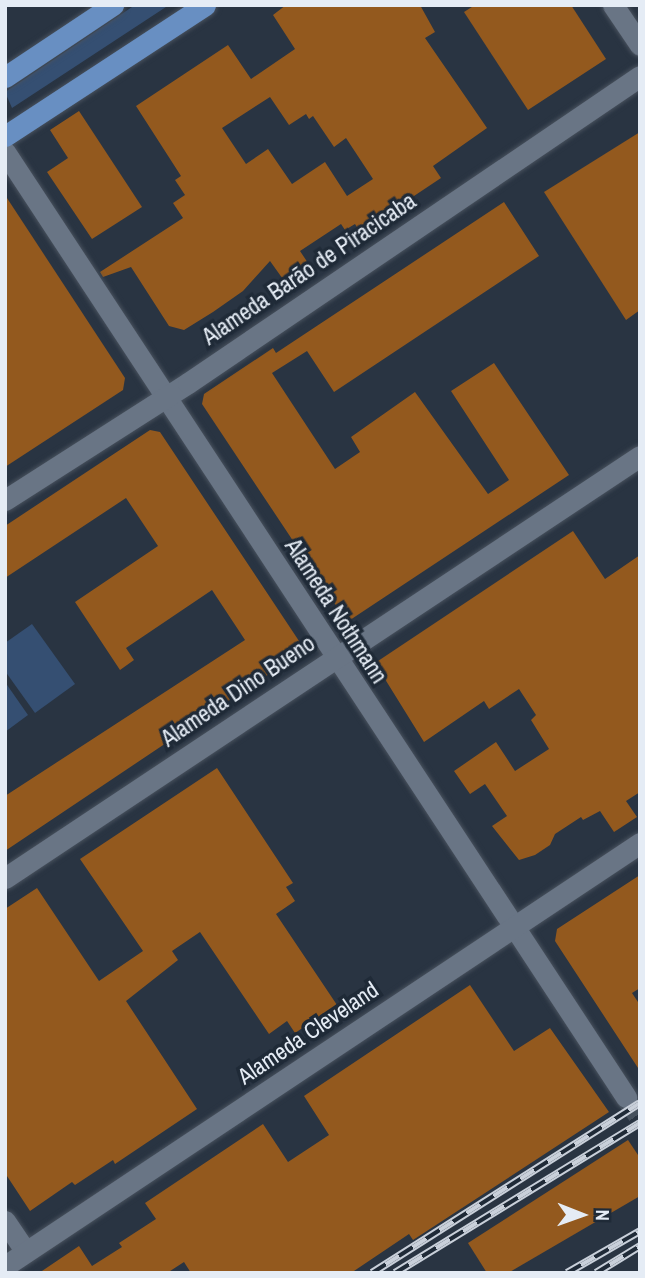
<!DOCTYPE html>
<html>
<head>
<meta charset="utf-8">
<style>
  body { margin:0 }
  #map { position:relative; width:645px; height:1278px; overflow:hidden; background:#293442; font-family:"Archivo Narrow",sans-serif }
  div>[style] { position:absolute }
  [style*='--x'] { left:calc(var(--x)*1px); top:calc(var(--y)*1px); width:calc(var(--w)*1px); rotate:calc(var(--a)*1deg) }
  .green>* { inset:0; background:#354f72 }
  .building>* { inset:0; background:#93591e }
  .minor-tunnel>* { height:21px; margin-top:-10.5px; transform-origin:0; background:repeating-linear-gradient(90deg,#45505d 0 21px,transparent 0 31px) }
  .roads { filter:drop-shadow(0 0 2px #48515d) drop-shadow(0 0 2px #48515d) }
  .minor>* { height:21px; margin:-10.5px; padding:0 10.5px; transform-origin:10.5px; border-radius:10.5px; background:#697585 }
  .major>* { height:21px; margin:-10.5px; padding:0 10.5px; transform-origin:10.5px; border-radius:10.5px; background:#688fc2 }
  .rail>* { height:8px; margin-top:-4px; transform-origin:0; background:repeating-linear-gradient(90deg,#1f2a37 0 16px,#c9d0da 0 32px); box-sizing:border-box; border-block:2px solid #c9d0da }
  span { translate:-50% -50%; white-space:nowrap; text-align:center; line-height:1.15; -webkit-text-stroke:7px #1f2a37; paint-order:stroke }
  .street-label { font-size:23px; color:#e5ecf5 }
  .frame { position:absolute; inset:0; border:7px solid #e5ecf5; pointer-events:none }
  .north { position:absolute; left:547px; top:1180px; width:70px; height:70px; -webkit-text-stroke:5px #1f2a37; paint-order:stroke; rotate:91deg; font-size:19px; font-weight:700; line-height:28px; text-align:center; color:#e5ecf5 }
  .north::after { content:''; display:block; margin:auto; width:24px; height:32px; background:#e5ecf5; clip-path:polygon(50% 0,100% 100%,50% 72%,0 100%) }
</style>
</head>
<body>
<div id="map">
  <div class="green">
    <div style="clip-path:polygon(135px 5px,169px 5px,12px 108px,5px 92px)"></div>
    <div style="clip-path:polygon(32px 624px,75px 684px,35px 713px,5px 671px,5px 643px)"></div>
    <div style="clip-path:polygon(5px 682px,28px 715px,5px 732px)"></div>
  </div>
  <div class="building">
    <div style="clip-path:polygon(evenodd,286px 5px,420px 5px,435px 32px,425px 38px,487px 128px,433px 166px,441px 178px,360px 232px,355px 224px,345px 230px,341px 224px,300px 251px,310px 266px,285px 282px,270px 261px,243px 291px,213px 312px,184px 330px,169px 326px,131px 267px,103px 277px,100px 272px,183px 218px,173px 203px,185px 195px,175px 180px,181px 176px,136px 106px,228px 45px,251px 79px,295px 49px,273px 15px,286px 5px,270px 97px,289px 125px,306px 114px,309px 119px,313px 116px,334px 147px,346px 138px,373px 179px,347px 196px,325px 162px,292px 184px,268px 149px,246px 164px,222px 128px,270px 97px)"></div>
    <div style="clip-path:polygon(475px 5px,571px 5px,606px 59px,528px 110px,464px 12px)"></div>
    <div style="clip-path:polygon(79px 111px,142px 207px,92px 239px,47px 172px,68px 158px,50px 130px)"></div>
    <div style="clip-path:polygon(640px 132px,640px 310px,626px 320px,544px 192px)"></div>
    <div style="clip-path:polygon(5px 195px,125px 378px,123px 390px,5px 467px)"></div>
    <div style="clip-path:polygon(504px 202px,539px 256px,334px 392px,307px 351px,272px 373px,335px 469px,360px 452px,351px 437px,415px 392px,488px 494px,509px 480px,451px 391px,494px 363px,569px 475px,347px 622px,202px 404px,204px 394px,273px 348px,276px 353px)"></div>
    <div style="clip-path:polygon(150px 430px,160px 432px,301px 644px,299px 654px,5px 851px,5px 796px,245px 640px,212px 590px,126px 648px,134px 660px,120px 670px,75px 602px,158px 546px,126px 498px,5px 578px,5px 526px)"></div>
    <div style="clip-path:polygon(573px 531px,605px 579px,640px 555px,640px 792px,626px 801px,637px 817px,614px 832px,600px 811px,583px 820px,581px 817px,555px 834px,550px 845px,535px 855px,519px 860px,492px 826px,507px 816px,485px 784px,470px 794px,454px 771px,496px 742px,515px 771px,549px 749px,531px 720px,536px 715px,519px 689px,489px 709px,484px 701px,424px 742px,375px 663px)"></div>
    <div style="clip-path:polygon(217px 768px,293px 883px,286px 887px,295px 901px,276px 914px,337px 1005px,295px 1033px,287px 1021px,269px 1034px,200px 932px,172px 951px,178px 960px,126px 1001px,197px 1109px,115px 1164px,113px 1160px,75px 1185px,72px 1182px,30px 1211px,5px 1173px,5px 909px,37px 888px,99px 981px,143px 951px,80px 859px)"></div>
    <div style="clip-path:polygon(640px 875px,640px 988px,632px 993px,640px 1005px,640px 1071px,555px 941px,557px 929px)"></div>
    <div style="clip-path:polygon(470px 985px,514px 1051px,550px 1028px,609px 1112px,413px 1240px,409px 1234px,351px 1273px,191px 1273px,184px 1262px,167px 1273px,39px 1273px,79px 1246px,92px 1266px,122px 1247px,119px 1243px,156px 1219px,145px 1203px,263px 1124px,288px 1162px,329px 1135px,304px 1096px)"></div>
    <div style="clip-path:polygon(628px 1140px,640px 1158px,640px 1196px,508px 1273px,487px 1273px,468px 1243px)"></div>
  </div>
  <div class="minor-tunnel">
    <div style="--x:626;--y:1097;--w:24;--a:55"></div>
  </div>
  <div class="roads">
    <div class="minor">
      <div style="--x:613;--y:5;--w:48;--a:56"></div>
      <div style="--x:5;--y:152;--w:1131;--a:56.69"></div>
      <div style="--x:5;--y:500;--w:217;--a:-32.6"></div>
      <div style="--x:188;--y:383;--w:546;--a:-34.18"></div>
      <div style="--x:5;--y:878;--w:762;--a:-33.61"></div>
      <div style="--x:5;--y:1221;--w:37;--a:56"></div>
      <div style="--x:5;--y:1266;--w:763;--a:-33.67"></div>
    </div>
    <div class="major">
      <div style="--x:5;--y:77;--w:130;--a:-33.7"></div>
      <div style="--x:5;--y:136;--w:239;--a:-33.2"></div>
    </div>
  </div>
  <div class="rail">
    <div style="--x:372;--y:1273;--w:317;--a:-32.4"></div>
    <div style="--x:395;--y:1273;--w:287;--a:-31.5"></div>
    <div style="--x:567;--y:1273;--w:84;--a:-29.9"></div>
    <div style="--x:596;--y:1273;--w:52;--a:-31.5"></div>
  </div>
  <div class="street-label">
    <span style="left:309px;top:269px;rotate:-34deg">Alameda Barão de Piracicaba</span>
    <span style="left:336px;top:611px;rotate:57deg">Alameda Nothmann</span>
    <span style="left:238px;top:691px;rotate:-34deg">Alameda Dino Bueno</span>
    <span style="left:308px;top:1033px;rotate:-34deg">Alameda Cleveland</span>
  </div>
  <div class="frame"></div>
  <div class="north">N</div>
</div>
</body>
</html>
